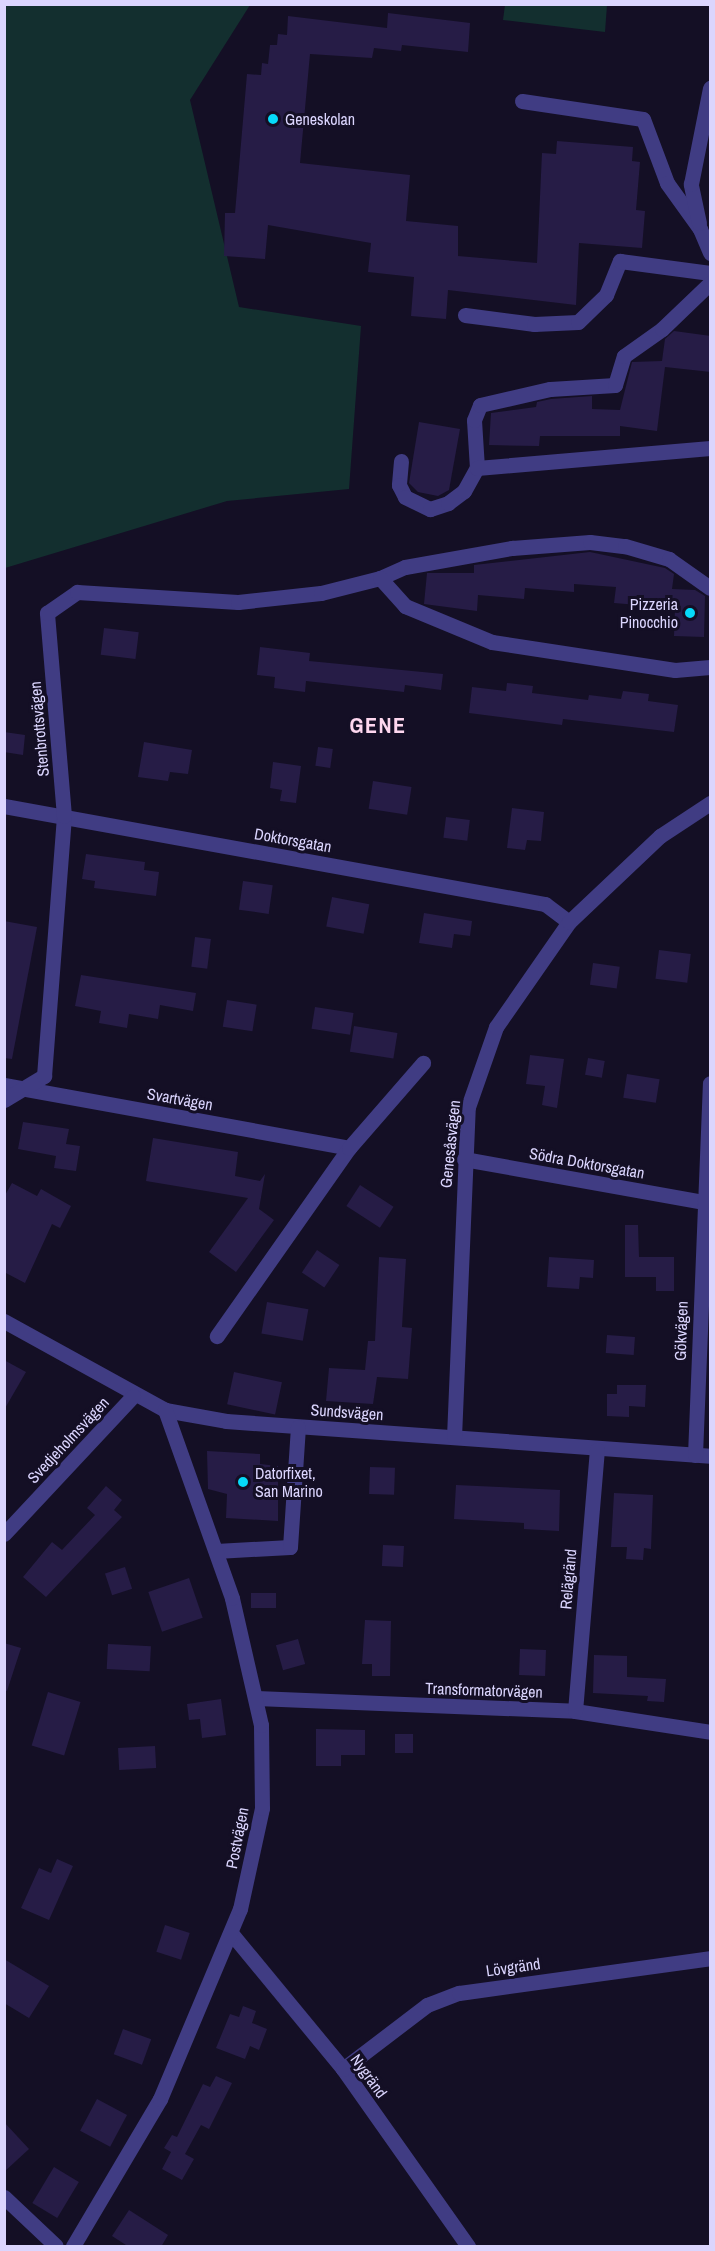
<!DOCTYPE html>
<html>
<head>
<meta charset="utf-8">
<style>
  body { margin:0 }
  #map { position:relative; width:715px; height:2251px; overflow:hidden; background:#140f25; font-family:"Archivo Narrow",sans-serif }
  div>[style] { position:absolute }
  [style*='--x'] { left:calc(var(--x)*1px); top:calc(var(--y)*1px); width:calc(var(--w)*1px); rotate:calc(var(--a)*1deg) }
  .green>* { inset:0; background:#132f2f }
  .building>* { inset:0; background:#261c46; transform-origin:0 0 }
  .minor>* { height:15px; margin:-7.5px; padding:0 7.5px; transform-origin:7.5px; border-radius:7.5px; background:#403c83 }
  .dots>* { width:16px; height:16px; translate:-50% -50%; box-sizing:border-box; border:3px solid #140f25; border-radius:50% }
  span { translate:-50% -50%; white-space:nowrap; text-align:center; line-height:1.15; -webkit-text-stroke:6px #140f25; paint-order:stroke }
  .poi-label { font-size:16px; color:#dbd5fe }
  .left { translate:0 -50%; text-align:left }
  .right { translate:-100% -50%; text-align:right }
  .street-label { font-size:16px; color:#dbd5fe }
  .district-label { font-size:22px; color:#fed7ef; font-weight:700; letter-spacing:1.5px }
  .frame { position:absolute; inset:0; border:6px solid #dbd5fe; pointer-events:none }
</style>
</head>
<body>
<div id="map">
  <div class="green">
    <div style="clip-path:polygon(5px 5px,250px 5px,190px 100px,239px 307px,361px 326px,349px 489px,227px 501px,5px 568px)"></div>
    <div style="clip-path:polygon(505px 5px,607px 5px,605px 32px,503px 20px)"></div>
  </div>
  <div class="building">
    <div style="clip-path:polygon(388px 13px,470px 23px,468px 52px,402px 45px,401px 51px,374px 48px,372px 58px,310px 54px,300px 163px,410px 175px,406px 221px,458px 226px,458px 256px,537px 263px,542px 153px,556px 154px,557px 141px,633px 147px,632px 161px,640px 162px,636px 210px,645px 211px,642px 248px,579px 243px,576px 305px,448px 290px,446px 319px,411px 316px,414px 277px,368px 272px,371px 243px,268px 225px,265px 259px,224px 256px,225px 213px,235px 213px,247px 74px,261px 75px,262px 63px,268px 64px,270px 45px,277px 45px,278px 34px,287px 35px,288px 16px,387px 28px)"></div>
    <div style="clip-path:polygon(674px 331px,711px 336px,711px 372px,665px 367px,657px 431px,620px 426px,620px 436px,540px 436px,539px 446px,489px 445px,491px 413px,536px 407px,537px 402px,551px 399px,592px 396px,592px 409px,620px 410px,632px 362px,662px 361px,665px 339px)"></div>
    <div style="clip-path:polygon(419px 422px,460px 429px,449px 490px,438px 496px,418px 492px,409px 483px)"></div>
    <div style="clip-path:polygon(590px 552px,665px 568px,674px 574px,672px 589px,695px 590px,705px 596px,704px 637px,674px 636px,675px 608px,614px 603px,616px 587px,574px 584px,574px 592px,525px 588px,524px 599px,478px 595px,477px 611px,424px 604px,427px 573px,474px 573px,474px 565px)"></div>
    <div style="left:104px;top:628px;width:35px;height:27px;rotate:7deg"></div>
    <div style="clip-path:polygon(260px 647px,310px 653px,309px 661px,443px 674px,441px 690px,405px 685px,404px 692px,306px 681px,305px 692px,274px 688px,275px 677px,257px 675px)"></div>
    <div style="clip-path:polygon(507px 683px,533px 686px,532px 693px,588px 700px,589px 695px,621px 699px,623px 691px,649px 694px,648px 701px,678px 705px,674px 732px,563px 719px,562px 725px,469px 713px,472px 687px,506px 691px)"></div>
    <div style="clip-path:polygon(4px 732px,25px 735px,23px 755px,4px 752px)"></div>
    <div style="clip-path:polygon(144px 742px,192px 750px,188px 774px,170px 772px,168px 781px,138px 777px)"></div>
    <div style="left:318px;top:747px;width:15px;height:19px;rotate:8deg"></div>
    <div style="clip-path:polygon(273px 762px,301px 766px,296px 803px,280px 801px,282px 790px,270px 788px)"></div>
    <div style="left:373px;top:781px;width:39px;height:28px;rotate:9deg"></div>
    <div style="clip-path:polygon(512px 808px,544px 812px,541px 841px,527px 840px,525px 850px,507px 848px)"></div>
    <div style="left:446px;top:817px;width:24px;height:21px;rotate:7deg"></div>
    <div style="clip-path:polygon(86px 854px,145px 862px,144px 870px,159px 872px,156px 896px,94px 888px,95px 881px,82px 879px)"></div>
    <div style="left:243px;top:881px;width:30px;height:29px;rotate:8deg"></div>
    <div style="left:332px;top:897px;width:38px;height:30px;rotate:11deg"></div>
    <div style="clip-path:polygon(424px 913px,472px 921px,470px 936px,454px 934px,452px 948px,419px 943px)"></div>
    <div style="clip-path:polygon(4px 921px,37px 927px,12px 1059px,4px 1058px)"></div>
    <div style="left:195px;top:937px;width:16px;height:30px;rotate:7deg"></div>
    <div style="left:659px;top:950px;width:32px;height:29px;rotate:7deg"></div>
    <div style="left:593px;top:963px;width:27px;height:22px;rotate:8deg"></div>
    <div style="clip-path:polygon(81px 975px,196px 993px,193px 1011px,160px 1005px,158px 1019px,129px 1014px,127px 1028px,99px 1023px,101px 1011px,75px 1006px)"></div>
    <div style="left:227px;top:1000px;width:30px;height:27px;rotate:9deg"></div>
    <div style="left:315px;top:1007px;width:39px;height:22px;rotate:9deg"></div>
    <div style="left:354px;top:1026px;width:44px;height:26px;rotate:9deg"></div>
    <div style="clip-path:polygon(530px 1055px,564px 1059px,557px 1108px,542px 1105px,545px 1086px,526px 1084px)"></div>
    <div style="left:588px;top:1058px;width:17px;height:17px;rotate:10deg"></div>
    <div style="left:627px;top:1074px;width:33px;height:24px;rotate:9deg"></div>
    <div style="clip-path:polygon(23px 1122px,69px 1129px,66px 1144px,80px 1146px,76px 1171px,54px 1168px,56px 1156px,18px 1149px)"></div>
    <div style="clip-path:polygon(153px 1138px,238px 1152px,235px 1176px,260px 1181px,265px 1174px,259px 1209px,274px 1220px,236px 1272px,209px 1252px,248px 1198px,146px 1181px)"></div>
    <div style="clip-path:polygon(12px 1183px,37px 1196px,41px 1189px,71px 1206px,60px 1228px,52px 1224px,25px 1283px,4px 1272px,4px 1197px)"></div>
    <div style="left:360px;top:1185px;width:40px;height:25px;rotate:33deg"></div>
    <div style="clip-path:polygon(625px 1225px,638px 1225px,639px 1257px,674px 1257px,674px 1291px,656px 1291px,656px 1277px,625px 1277px)"></div>
    <div style="left:317px;top:1250px;width:27px;height:27px;rotate:34deg"></div>
    <div style="clip-path:polygon(379px 1257px,406px 1259px,402px 1327px,412px 1328px,408px 1379px,377px 1377px,373px 1404px,326px 1401px,329px 1368px,365px 1370px,368px 1341px,375px 1341px)"></div>
    <div style="clip-path:polygon(549px 1257px,594px 1260px,593px 1278px,580px 1277px,579px 1289px,547px 1287px)"></div>
    <div style="left:267px;top:1302px;width:42px;height:32px;rotate:10deg"></div>
    <div style="left:607px;top:1335px;width:28px;height:18px;rotate:4deg"></div>
    <div style="clip-path:polygon(4px 1360px,26px 1372px,4px 1410px)"></div>
    <div style="left:234px;top:1372px;width:49px;height:33px;rotate:12deg"></div>
    <div style="clip-path:polygon(617px 1385px,646px 1385px,645px 1407px,629px 1406px,629px 1417px,607px 1416px,607px 1394px,617px 1394px)"></div>
    <div style="clip-path:polygon(207px 1451px,260px 1454px,260px 1464px,278px 1466px,278px 1521px,226px 1518px,227px 1494px,208px 1489px)"></div>
    <div style="left:370px;top:1467px;width:25px;height:27px;rotate:2deg"></div>
    <div style="clip-path:polygon(456px 1485px,560px 1490px,559px 1531px,524px 1529px,524px 1523px,454px 1519px)"></div>
    <div style="clip-path:polygon(106px 1486px,122px 1500px,114px 1510px,122px 1517px,46px 1597px,23px 1577px,52px 1542px,62px 1550px,95px 1515px,87px 1508px)"></div>
    <div style="clip-path:polygon(614px 1493px,653px 1495px,651px 1549px,644px 1548px,643px 1560px,626px 1559px,627px 1547px,611px 1547px)"></div>
    <div style="left:383px;top:1545px;width:21px;height:21px;rotate:3deg"></div>
    <div style="left:125px;top:1567px;width:23px;height:21px;rotate:72deg"></div>
    <div style="left:189px;top:1578px;width:42px;height:43px;rotate:71deg"></div>
    <div style="left:276px;top:1593px;width:15px;height:25px;rotate:90deg"></div>
    <div style="clip-path:polygon(365px 1620px,391px 1621px,390px 1676px,372px 1676px,372px 1664px,362px 1664px)"></div>
    <div style="left:298px;top:1639px;width:26px;height:23px;rotate:74deg"></div>
    <div style="clip-path:polygon(4px 1643px,21px 1648px,7px 1691px,4px 1690px)"></div>
    <div style="left:108px;top:1644px;width:43px;height:25px;rotate:3deg"></div>
    <div style="left:520px;top:1649px;width:26px;height:26px;rotate:2deg"></div>
    <div style="clip-path:polygon(594px 1655px,627px 1656px,627px 1677px,666px 1679px,664px 1702px,647px 1701px,648px 1696px,593px 1693px)"></div>
    <div style="left:48px;top:1692px;width:34px;height:56px;rotate:17deg"></div>
    <div style="clip-path:polygon(221px 1699px,226px 1735px,202px 1738px,200px 1719px,189px 1720px,187px 1704px)"></div>
    <div style="clip-path:polygon(316px 1729px,365px 1730px,365px 1755px,341px 1755px,341px 1766px,316px 1766px)"></div>
    <div style="left:413px;top:1734px;width:19px;height:18px;rotate:90deg"></div>
    <div style="left:155px;top:1746px;width:22px;height:37px;rotate:87deg"></div>
    <div style="clip-path:polygon(57px 1859px,73px 1866px,49px 1920px,21px 1908px,39px 1868px,51px 1873px)"></div>
    <div style="left:165px;top:1925px;width:26px;height:28px;rotate:18deg"></div>
    <div style="clip-path:polygon(4px 1959px,49px 1986px,29px 2018px,4px 2003px)"></div>
    <div style="clip-path:polygon(243px 2006px,256px 2011px,252px 2023px,267px 2029px,259px 2050px,250px 2046px,245px 2059px,216px 2048px,230px 2014px,239px 2017px)"></div>
    <div style="left:123px;top:2029px;width:30px;height:27px;rotate:20deg"></div>
    <div style="clip-path:polygon(216px 2076px,232px 2083px,209px 2129px,201px 2125px,185px 2154px,194px 2159px,182px 2180px,162px 2169px,171px 2152px,164px 2148px,172px 2135px,177px 2137px,203px 2084px,210px 2087px)"></div>
    <div style="left:97px;top:2099px;width:34px;height:36px;rotate:28deg"></div>
    <div style="clip-path:polygon(4px 2122px,29px 2149px,4px 2172px)"></div>
    <div style="left:54px;top:2167px;width:29px;height:42px;rotate:31deg"></div>
    <div style="clip-path:polygon(129px 2210px,168px 2235px,161px 2247px,129px 2247px,112px 2236px)"></div>
  </div>
  <div class="minor">
    <div style="--x:522;--y:101;--w:122;--a:8.5"></div>
    <div style="--x:643;--y:119;--w:68;--a:69.4"></div>
    <div style="--x:667;--y:183;--w:57;--a:54.3"></div>
    <div style="--x:700;--y:229;--w:26;--a:67"></div>
    <div style="--x:699;--y:223;--w:40;--a:-102"></div>
    <div style="--x:691;--y:184;--w:98;--a:-78.8"></div>
    <div style="--x:465;--y:315;--w:70;--a:7.4"></div>
    <div style="--x:534;--y:324;--w:44;--a:-2.6"></div>
    <div style="--x:578;--y:322;--w:39;--a:-44"></div>
    <div style="--x:606;--y:295;--w:37;--a:-68"></div>
    <div style="--x:620;--y:261;--w:91;--a:7.6"></div>
    <div style="--x:401;--y:461;--w:24;--a:95"></div>
    <div style="--x:399;--y:485;--w:13;--a:63"></div>
    <div style="--x:405;--y:497;--w:28;--a:26"></div>
    <div style="--x:430;--y:509;--w:19;--a:-18"></div>
    <div style="--x:448;--y:503;--w:20;--a:-37"></div>
    <div style="--x:464;--y:491;--w:26;--a:-61"></div>
    <div style="--x:477;--y:468;--w:48;--a:-93.6"></div>
    <div style="--x:474;--y:420;--w:16;--a:-68"></div>
    <div style="--x:480;--y:405;--w:72;--a:-12.9"></div>
    <div style="--x:550;--y:389;--w:65;--a:-3.5"></div>
    <div style="--x:615;--y:385;--w:30;--a:-73"></div>
    <div style="--x:624;--y:356;--w:47;--a:-35.4"></div>
    <div style="--x:662;--y:329;--w:66;--a:-43.8"></div>
    <div style="--x:477;--y:468;--w:234;--a:-4.9"></div>
    <div style="--x:380;--y:578;--w:27;--a:-24"></div>
    <div style="--x:405;--y:567;--w:109;--a:-10.1"></div>
    <div style="--x:512;--y:548;--w:78;--a:-4.4"></div>
    <div style="--x:590;--y:542;--w:35;--a:7"></div>
    <div style="--x:625;--y:546;--w:46;--a:16.5"></div>
    <div style="--x:669;--y:559;--w:50;--a:35.3"></div>
    <div style="--x:4;--y:806;--w:550;--a:10.27"></div>
    <div style="--x:545;--y:904;--w:30;--a:37"></div>
    <div style="--x:4;--y:1085;--w:351;--a:10.3"></div>
    <div style="--x:349;--y:1148;--w:230;--a:125.1"></div>
    <div style="--x:4;--y:1100;--w:47;--a:-31"></div>
    <div style="--x:44;--y:1076;--w:261;--a:-85.6"></div>
    <div style="--x:64;--y:816;--w:204;--a:-94.8"></div>
    <div style="--x:47;--y:613;--w:37;--a:-35"></div>
    <div style="--x:77;--y:592;--w:161;--a:3.6"></div>
    <div style="--x:238;--y:602;--w:83;--a:-6.2"></div>
    <div style="--x:321;--y:593;--w:61;--a:-14.3"></div>
    <div style="--x:380;--y:578;--w:38;--a:48"></div>
    <div style="--x:405;--y:606;--w:94;--a:22.5"></div>
    <div style="--x:492;--y:642;--w:185;--a:8.7"></div>
    <div style="--x:675;--y:670;--w:35;--a:-5"></div>
    <div style="--x:349;--y:1148;--w:113;--a:-49"></div>
    <div style="--x:464;--y:1159;--w:244;--a:10.2"></div>
    <div style="--x:704;--y:1202;--w:6;--a:72"></div>
    <div style="--x:4;--y:1321;--w:184;--a:28.9"></div>
    <div style="--x:165;--y:1410;--w:62;--a:10.2"></div>
    <div style="--x:226;--y:1421;--w:485;--a:4.1"></div>
    <div style="--x:454;--y:1437;--w:330;--a:-87.6"></div>
    <div style="--x:468;--y:1107;--w:85;--a:-70.7"></div>
    <div style="--x:496;--y:1027;--w:128;--a:-55.2"></div>
    <div style="--x:569;--y:922;--w:125;--a:-43.4"></div>
    <div style="--x:660;--y:836;--w:60;--a:-33.4"></div>
    <div style="--x:695;--y:1455;--w:372;--a:-87.7"></div>
    <div style="--x:4;--y:1534;--w:189;--a:-46.9"></div>
    <div style="--x:216;--y:1551;--w:74;--a:-3.1"></div>
    <div style="--x:290;--y:1547;--w:120;--a:-86.2"></div>
    <div style="--x:256;--y:1698;--w:319;--a:2.3"></div>
    <div style="--x:575;--y:1711;--w:137;--a:8.8"></div>
    <div style="--x:575;--y:1711;--w:262;--a:-85.2"></div>
    <div style="--x:231;--y:1933;--w:176;--a:50.5"></div>
    <div style="--x:343;--y:2069;--w:217;--a:54.8"></div>
    <div style="--x:343;--y:2069;--w:106;--a:-37.3"></div>
    <div style="--x:427;--y:2005;--w:34;--a:-21"></div>
    <div style="--x:459;--y:1993;--w:253;--a:-7.9"></div>
    <div style="--x:4;--y:2197;--w:71;--a:43.3"></div>
    <div style="--x:73;--y:2246;--w:171;--a:-59.4"></div>
    <div style="--x:160;--y:2099;--w:206;--a:-67.2"></div>
    <div style="--x:240;--y:1909;--w:103;--a:-77.7"></div>
    <div style="--x:262;--y:1808;--w:83;--a:-90.7"></div>
    <div style="--x:261;--y:1725;--w:130;--a:-102.9"></div>
    <div style="--x:232;--y:1598;--w:200;--a:-109.6"></div>
  </div>
  <div class="dots">
    <div style="left:273px;top:119px;background:#06daf9"></div>
    <div style="left:690px;top:613px;background:#06daf9"></div>
    <div style="left:243px;top:1482px;background:#06daf9"></div>
  </div>
  <div class="poi-label">
    <span class="left" style="left:285px;top:119px">Geneskolan</span>
    <span class="right" style="left:678px;top:613px">Pizzeria<br>Pinocchio</span>
    <span class="left" style="left:255px;top:1482px">Datorfixet,<br>San Marino</span>
  </div>
  <div class="street-label">
    <span style="left:39px;top:729px;rotate:-95deg">Stenbrottsvägen</span>
    <span style="left:293px;top:840px;rotate:10deg">Doktorsgatan</span>
    <span style="left:180px;top:1099px;rotate:10deg">Svartvägen</span>
    <span style="left:450px;top:1144px;rotate:-84deg">Genesåsvägen</span>
    <span style="left:587px;top:1163px;rotate:10deg">Södra Doktorsgatan</span>
    <span style="left:681px;top:1331px;rotate:-88deg">Gökvägen</span>
    <span style="left:347px;top:1412px;rotate:4deg">Sundsvägen</span>
    <span style="left:68px;top:1440px;rotate:-47deg">Svedjeholmsvägen</span>
    <span style="left:568px;top:1579px;rotate:-85deg">Relägränd</span>
    <span style="left:484px;top:1690px;rotate:2deg">Transformatorvägen</span>
    <span style="left:237px;top:1838px;rotate:-79deg">Postvägen</span>
    <span style="left:513px;top:1967px;rotate:-8deg">Lövgränd</span>
    <span style="left:369px;top:2076px;rotate:54deg">Nygränd</span>
  </div>
  <div class="district-label">
    <span style="left:378px;top:726px">GENE</span>
  </div>
  <div class="frame"></div>
</div>
</body>
</html>
